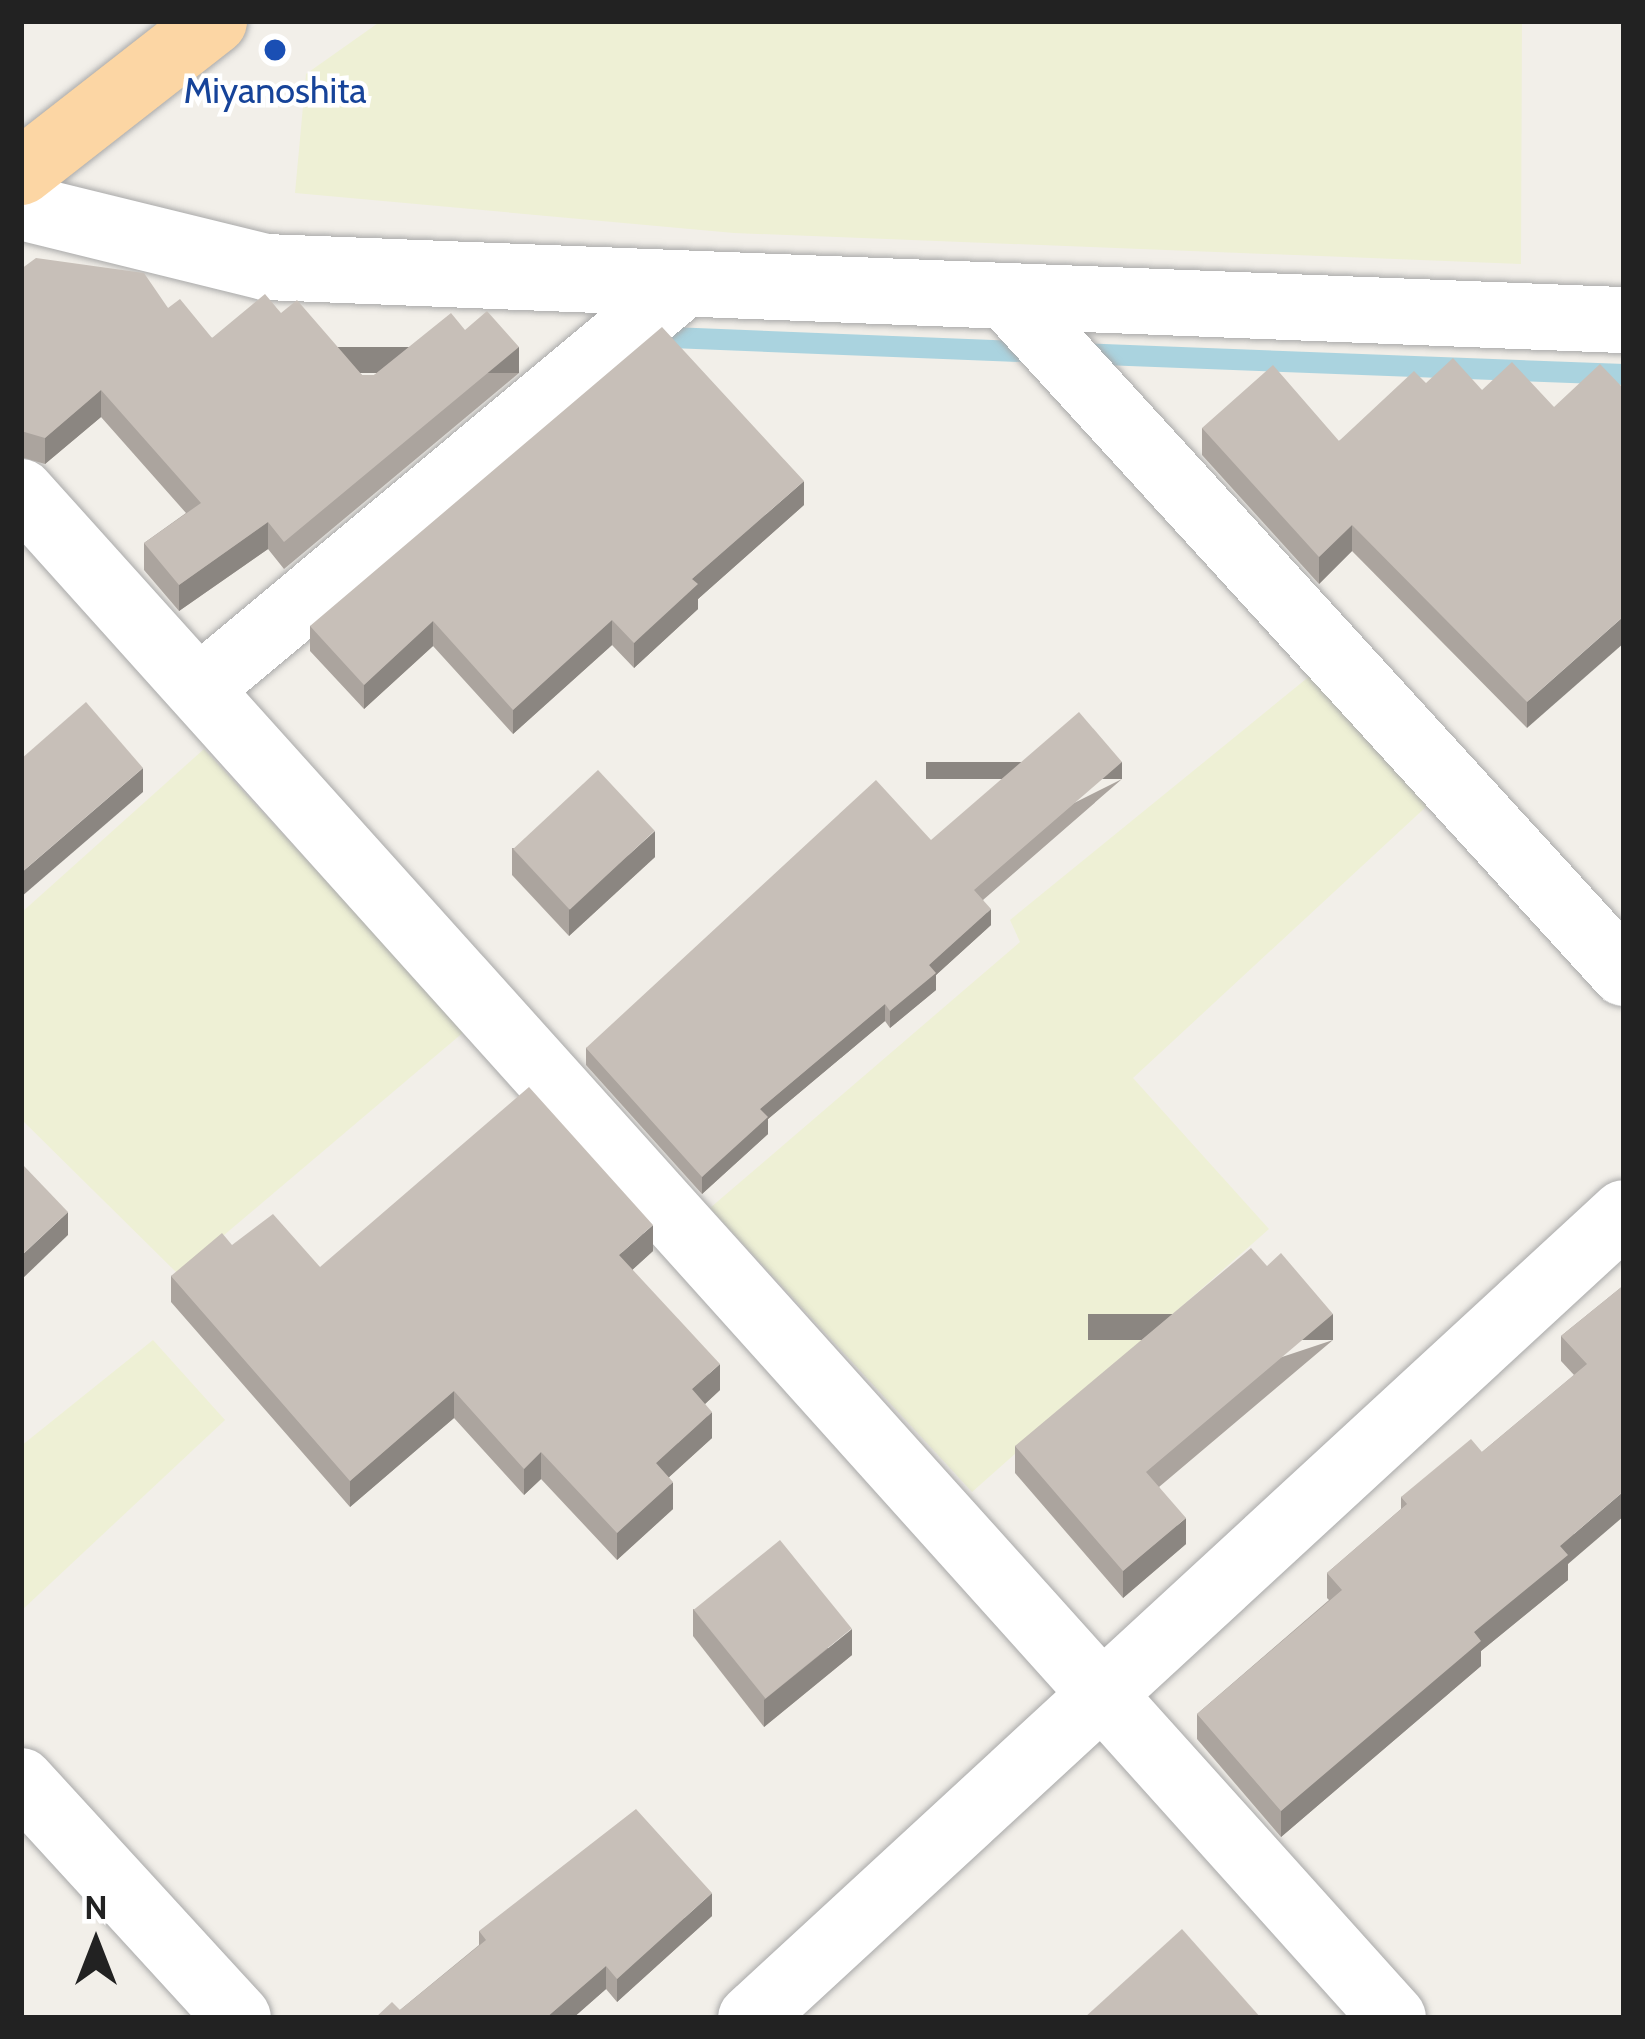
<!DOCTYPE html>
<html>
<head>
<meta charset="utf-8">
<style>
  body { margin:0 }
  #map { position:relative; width:1645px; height:2039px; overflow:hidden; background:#f2efe9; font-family:Cabin,sans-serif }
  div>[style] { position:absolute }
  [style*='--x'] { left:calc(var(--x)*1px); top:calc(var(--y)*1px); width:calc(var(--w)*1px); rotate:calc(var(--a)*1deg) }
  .farmland>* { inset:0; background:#eef0d5 }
  .stream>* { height:21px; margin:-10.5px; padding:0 10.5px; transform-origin:10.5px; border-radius:10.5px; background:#aad3df }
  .roads { filter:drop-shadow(0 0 3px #a9a9a9) drop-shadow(0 0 3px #a9a9a9) }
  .street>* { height:66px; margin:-33px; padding:0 33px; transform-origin:33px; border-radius:33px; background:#fff }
  .primary>* { height:66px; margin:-33px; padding:0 33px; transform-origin:33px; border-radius:33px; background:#fcd6a4 }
  .wall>* { inset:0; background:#aba49e }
  .shaded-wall>* { inset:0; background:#8b8681; transform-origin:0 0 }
  .building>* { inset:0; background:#c7bfb8; transform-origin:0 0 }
  .dots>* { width:33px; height:33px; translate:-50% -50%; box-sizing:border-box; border:6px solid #fff; border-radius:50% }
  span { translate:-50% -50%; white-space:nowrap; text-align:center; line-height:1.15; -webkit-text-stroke:9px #fff; paint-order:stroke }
  .transit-label { font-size:36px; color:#164399 }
  .frame { position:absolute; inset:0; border:24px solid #222; pointer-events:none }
  .north { position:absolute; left:36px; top:1883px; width:120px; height:120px; -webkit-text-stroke:9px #fff; paint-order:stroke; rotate:0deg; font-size:33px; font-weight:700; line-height:48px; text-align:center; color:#222 }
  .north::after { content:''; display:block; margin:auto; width:42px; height:54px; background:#222; clip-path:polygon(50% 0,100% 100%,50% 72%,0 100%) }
</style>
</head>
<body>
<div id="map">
  <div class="farmland">
    <div style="clip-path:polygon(381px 21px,1522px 21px,1521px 264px,734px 233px,295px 193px,306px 74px)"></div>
    <div style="clip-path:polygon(1311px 675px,1428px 805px,1133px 1078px,1269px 1229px,972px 1492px,710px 1208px,1020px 942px,1010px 920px)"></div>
    <div style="clip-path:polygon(204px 749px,465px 1031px,178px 1274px,21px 1119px,21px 913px)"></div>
    <div style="clip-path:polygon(153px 1340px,225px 1420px,21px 1611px,21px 1446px)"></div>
  </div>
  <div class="stream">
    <div style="--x:646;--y:336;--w:394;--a:2.3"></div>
    <div style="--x:1077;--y:353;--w:547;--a:2.2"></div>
  </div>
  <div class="roads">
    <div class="street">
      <div style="--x:21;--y:207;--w:252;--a:13.8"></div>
      <div style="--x:266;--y:267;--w:1359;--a:2.24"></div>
      <div style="--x:1008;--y:298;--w:914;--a:47.62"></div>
      <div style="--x:21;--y:492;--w:2052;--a:48.04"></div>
      <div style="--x:201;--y:687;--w:629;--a:-39.84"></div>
      <div style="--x:21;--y:1781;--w:321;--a:47.5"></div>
      <div style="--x:751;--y:2018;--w:1187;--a:-42.68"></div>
    </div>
    <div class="primary">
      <div style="--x:21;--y:172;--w:245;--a:-38"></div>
    </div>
  </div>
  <div class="wall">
    <div style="clip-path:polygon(21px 269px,168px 308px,212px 338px,281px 313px,362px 375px,374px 375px,465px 330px,519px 373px,284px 569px,268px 549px,179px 611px,144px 570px,144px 543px,186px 513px,101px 417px,45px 464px,21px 457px)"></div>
    <div style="clip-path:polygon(1426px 383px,1482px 390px,1554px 407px,1527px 728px,1352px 551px,1319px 584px,1202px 455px,1202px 428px,1339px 441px)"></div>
    <div style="clip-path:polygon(804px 505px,698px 599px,698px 609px,634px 668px,612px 645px,513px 734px,433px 646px,364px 709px,310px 651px,310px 626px)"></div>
    <div style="clip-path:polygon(1122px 779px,983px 900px,991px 925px,936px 975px,936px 990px,890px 1028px,885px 1021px,768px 1119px,768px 1134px,702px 1194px,586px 1065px,586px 1048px)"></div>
    <div style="clip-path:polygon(512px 848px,655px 857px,569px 936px,512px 875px)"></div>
    <div style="clip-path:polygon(232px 1245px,320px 1267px,653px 1251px,632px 1270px,720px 1390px,705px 1404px,712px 1438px,669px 1477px,673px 1509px,617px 1560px,541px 1479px,524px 1495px,454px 1418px,350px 1507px,171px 1302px,171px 1276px)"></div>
    <div style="clip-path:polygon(1624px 1285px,1568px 1564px,1568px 1580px,1481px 1651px,1481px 1666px,1281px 1837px,1197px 1739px,1197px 1714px,1329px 1600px,1327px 1598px,1327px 1573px,1401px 1509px,1401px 1497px,1482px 1452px,1574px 1375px,1561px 1361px,1561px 1336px)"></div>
    <div style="clip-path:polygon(1333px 1340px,1159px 1487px,1186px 1544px,1123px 1598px,1015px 1473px,1015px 1446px)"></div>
    <div style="clip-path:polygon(693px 1609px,852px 1655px,764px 1727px,693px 1636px)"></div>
    <div style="clip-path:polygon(712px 1916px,617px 2002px,606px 1989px,573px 2018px,375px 2018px,400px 2010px,479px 1945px,479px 1931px)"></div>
  </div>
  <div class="shaded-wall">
    <div style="left:519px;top:347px;width:26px;height:305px;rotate:90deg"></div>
    <div style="clip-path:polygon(101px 390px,101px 417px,45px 464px,45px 438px)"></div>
    <div style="clip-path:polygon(804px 481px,804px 505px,698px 599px,698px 609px,634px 668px,634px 643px,692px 579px)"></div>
    <div style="clip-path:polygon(268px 522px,268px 549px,179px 611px,179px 585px)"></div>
    <div style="clip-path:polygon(1352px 525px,1352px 551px,1319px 584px,1319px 557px)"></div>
    <div style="clip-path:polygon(1624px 616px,1624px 643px,1527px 728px,1527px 702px)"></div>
    <div style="clip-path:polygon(612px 620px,612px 645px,513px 734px,513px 710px)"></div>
    <div style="clip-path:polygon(433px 621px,433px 646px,364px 709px,364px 685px)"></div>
    <div style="left:1122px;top:762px;width:17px;height:196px;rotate:90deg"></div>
    <div style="clip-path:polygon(143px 768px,143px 792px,21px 897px,21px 873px)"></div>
    <div style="clip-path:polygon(655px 831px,655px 857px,569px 936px,569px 909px)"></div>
    <div style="clip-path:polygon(991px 909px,991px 925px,936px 975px,936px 990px,890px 1028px,890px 1011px,929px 965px)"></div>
    <div style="clip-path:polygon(885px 1004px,885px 1021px,768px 1119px,768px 1134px,702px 1194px,702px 1177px,760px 1109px)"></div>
    <div style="clip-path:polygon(68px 1212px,68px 1235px,21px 1280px,21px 1256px)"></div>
    <div style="clip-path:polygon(653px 1225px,653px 1251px,619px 1282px,619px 1255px)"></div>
    <div style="left:1333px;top:1314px;width:26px;height:245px;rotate:90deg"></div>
    <div style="clip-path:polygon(720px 1364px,720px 1390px,692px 1416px,692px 1389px)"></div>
    <div style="clip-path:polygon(454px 1391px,454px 1418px,350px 1507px,350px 1481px)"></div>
    <div style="clip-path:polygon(712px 1412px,712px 1438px,656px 1489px,656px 1463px)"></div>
    <div style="clip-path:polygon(541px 1452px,541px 1479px,524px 1495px,524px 1469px)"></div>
    <div style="clip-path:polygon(673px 1482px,673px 1509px,617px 1560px,617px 1533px)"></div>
    <div style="clip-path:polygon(1624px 1491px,1624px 1516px,1568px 1564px,1568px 1580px,1481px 1651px,1481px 1666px,1281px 1837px,1281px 1811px,1474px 1632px,1560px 1546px)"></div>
    <div style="clip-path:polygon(1186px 1518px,1186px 1544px,1123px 1598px,1123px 1571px)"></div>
    <div style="clip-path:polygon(852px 1629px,852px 1655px,764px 1727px,764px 1700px)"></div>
    <div style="clip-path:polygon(712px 1893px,712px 1916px,617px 2002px,617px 1979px)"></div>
    <div style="clip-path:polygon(606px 1966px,606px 1989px,573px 2018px,546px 2018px)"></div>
  </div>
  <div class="building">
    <div style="clip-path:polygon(36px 258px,144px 273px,168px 308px,180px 299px,212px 338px,265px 294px,281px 313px,297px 300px,362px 375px,374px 375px,451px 313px,465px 330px,487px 311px,519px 347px,284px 542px,268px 522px,179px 585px,144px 543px,201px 503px,101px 390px,45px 438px,21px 431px,21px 269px)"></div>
    <div style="clip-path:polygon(662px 327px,804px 481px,692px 579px,698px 584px,634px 643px,612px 620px,513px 710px,433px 621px,364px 685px,310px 626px)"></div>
    <div style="clip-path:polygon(1453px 358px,1482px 390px,1512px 362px,1554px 407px,1600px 364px,1624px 389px,1624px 616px,1527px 702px,1352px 525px,1319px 557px,1202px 428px,1273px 365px,1339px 441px,1414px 371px,1426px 383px)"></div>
    <div style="clip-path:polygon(86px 702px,143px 768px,21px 873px,21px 759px)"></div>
    <div style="clip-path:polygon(1079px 712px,1122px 762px,974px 890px,991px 909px,929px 965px,936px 973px,890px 1011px,885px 1004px,760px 1109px,768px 1117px,702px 1177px,586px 1048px,876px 780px,931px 840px)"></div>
    <div style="left:598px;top:770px;width:83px;height:116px;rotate:47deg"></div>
    <div style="clip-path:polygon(529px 1087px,653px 1225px,619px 1255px,720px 1364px,692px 1389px,712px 1412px,656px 1463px,673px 1482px,617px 1533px,541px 1452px,524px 1469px,454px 1391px,350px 1481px,171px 1276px,222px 1233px,232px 1245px,273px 1214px,320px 1267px)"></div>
    <div style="clip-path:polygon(24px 1166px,68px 1212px,21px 1256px,21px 1169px)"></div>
    <div style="clip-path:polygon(1251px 1248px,1267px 1266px,1281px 1253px,1333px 1314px,1146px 1472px,1186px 1518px,1123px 1571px,1015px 1446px)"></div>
    <div style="clip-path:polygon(1624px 1285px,1624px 1491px,1560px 1546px,1568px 1555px,1474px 1632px,1481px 1641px,1281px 1811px,1197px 1714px,1342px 1590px,1327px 1573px,1407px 1504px,1401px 1497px,1471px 1439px,1482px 1452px,1587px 1364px,1561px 1336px)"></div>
    <div style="left:780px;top:1540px;width:114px;height:111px;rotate:51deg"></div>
    <div style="clip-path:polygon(636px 1809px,712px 1893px,617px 1979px,606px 1966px,546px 2018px,375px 2018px,392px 2002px,400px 2010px,486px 1940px,479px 1931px)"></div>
    <div style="clip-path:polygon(1182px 1929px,1261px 2018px,1084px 2018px)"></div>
  </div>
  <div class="dots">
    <div style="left:275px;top:50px;background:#1a4fb4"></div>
  </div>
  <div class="transit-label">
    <span style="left:275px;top:91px">Miyanoshita</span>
  </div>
  <div class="frame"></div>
  <div class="north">N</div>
</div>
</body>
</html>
